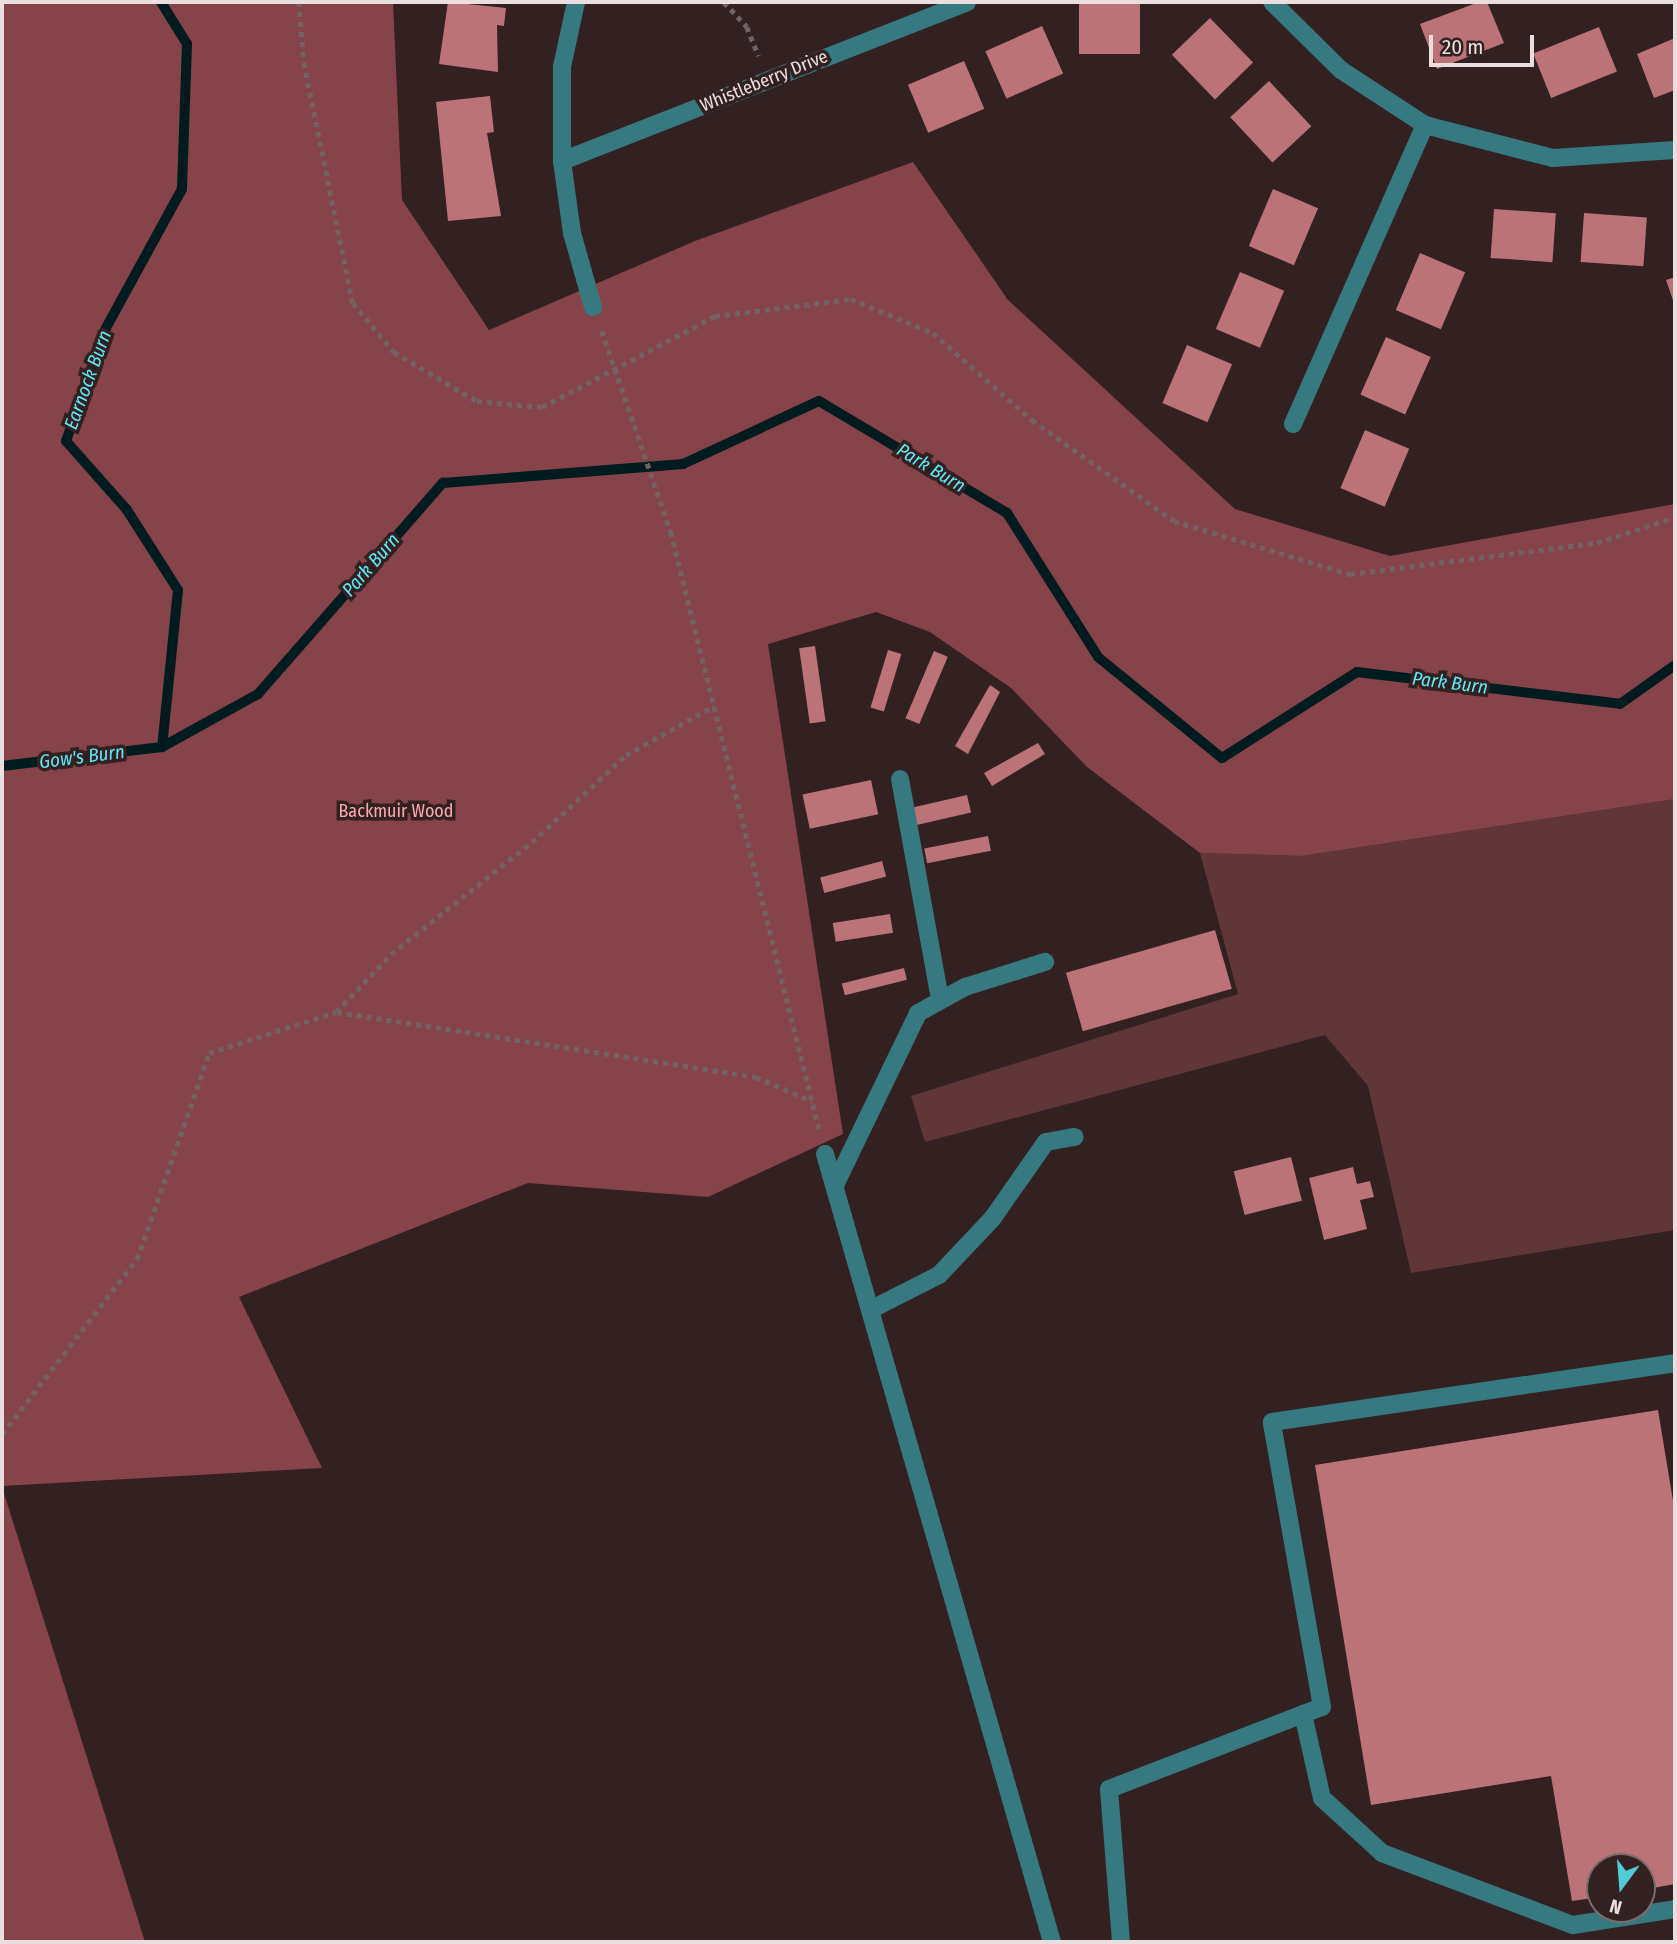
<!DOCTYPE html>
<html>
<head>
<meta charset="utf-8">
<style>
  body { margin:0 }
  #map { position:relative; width:1677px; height:1944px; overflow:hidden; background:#332021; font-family:"Fira Sans Condensed",sans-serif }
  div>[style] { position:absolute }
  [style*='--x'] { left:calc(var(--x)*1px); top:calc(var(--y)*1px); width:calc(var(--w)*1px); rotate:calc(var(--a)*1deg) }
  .green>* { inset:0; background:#613639 }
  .forest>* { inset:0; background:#86434a }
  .stream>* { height:10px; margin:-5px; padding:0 5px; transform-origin:5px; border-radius:5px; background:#001c1f }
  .building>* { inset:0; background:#bb7378; transform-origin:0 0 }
  .path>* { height:4.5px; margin-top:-2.25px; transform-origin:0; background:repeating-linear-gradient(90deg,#736263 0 5px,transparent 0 10px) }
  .minor>* { height:18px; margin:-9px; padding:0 9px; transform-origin:9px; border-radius:9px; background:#367980 }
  span { translate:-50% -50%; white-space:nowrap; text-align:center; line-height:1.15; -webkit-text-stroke:7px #332021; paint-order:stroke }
  .street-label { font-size:18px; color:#ebdede }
  .park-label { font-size:18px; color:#fba9ae }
  .water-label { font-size:19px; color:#5deaf8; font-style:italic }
  .frame { position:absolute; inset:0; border:4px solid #ebdede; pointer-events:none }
  .north { position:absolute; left:1586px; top:1853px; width:70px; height:70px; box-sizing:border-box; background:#332021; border:2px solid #7d6c6d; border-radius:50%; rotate:196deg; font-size:19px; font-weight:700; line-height:28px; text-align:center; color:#ebdede }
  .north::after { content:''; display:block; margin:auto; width:24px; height:32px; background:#52cbd7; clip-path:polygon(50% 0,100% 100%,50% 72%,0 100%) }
  .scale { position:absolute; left:1429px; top:35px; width:105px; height:32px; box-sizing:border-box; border:4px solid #ebdede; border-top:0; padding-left:9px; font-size:21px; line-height:24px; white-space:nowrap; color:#ebdede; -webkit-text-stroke:5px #332021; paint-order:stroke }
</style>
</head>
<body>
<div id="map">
  <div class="green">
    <div style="clip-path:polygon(1675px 799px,1675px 1230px,1411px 1273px,1368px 1086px,1325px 1035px,925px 1142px,911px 1096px,1238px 994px,1200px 853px,1302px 856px)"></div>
  </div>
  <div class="forest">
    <div style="clip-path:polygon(2px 2px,393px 2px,402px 200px,489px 330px,695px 241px,913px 162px,1008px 300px,1235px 509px,1390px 556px,1675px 504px,1675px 799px,1302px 856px,1200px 853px,1087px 767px,1011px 688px,930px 632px,876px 612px,768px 644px,843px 1134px,708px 1197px,528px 1183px,239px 1297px,322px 1468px,2px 1486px)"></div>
    <div style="clip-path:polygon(2px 1487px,145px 1942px,2px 1942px)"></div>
  </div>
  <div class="stream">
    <div style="--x:161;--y:2;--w:49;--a:58.2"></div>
    <div style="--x:187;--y:44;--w:145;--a:92"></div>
    <div style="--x:182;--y:189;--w:158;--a:118.7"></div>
    <div style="--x:106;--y:328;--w:120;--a:109.5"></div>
    <div style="--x:66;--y:441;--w:92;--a:48.5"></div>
    <div style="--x:127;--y:510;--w:95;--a:57.5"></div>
    <div style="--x:178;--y:590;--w:158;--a:95.8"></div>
    <div style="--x:2;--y:766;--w:161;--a:-6.8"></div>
    <div style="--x:162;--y:747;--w:110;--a:-28.9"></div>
    <div style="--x:258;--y:694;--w:281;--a:-48.8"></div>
    <div style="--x:443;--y:483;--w:241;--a:-4.5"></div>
    <div style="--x:683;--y:464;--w:150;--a:-24.9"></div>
    <div style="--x:819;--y:401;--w:219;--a:30.8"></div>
    <div style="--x:1007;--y:513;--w:170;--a:57.7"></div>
    <div style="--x:1098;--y:657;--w:160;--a:39.2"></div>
    <div style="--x:1222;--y:758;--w:160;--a:-32.5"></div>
    <div style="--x:1357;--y:672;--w:265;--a:6.9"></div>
    <div style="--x:1620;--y:704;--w:67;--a:-35.3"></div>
  </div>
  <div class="building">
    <div style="clip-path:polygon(448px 2px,506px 8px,504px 26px,497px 25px,498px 72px,439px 64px)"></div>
    <div style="left:1079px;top:2px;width:61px;height:52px"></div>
    <div style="clip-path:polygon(1479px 2px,1487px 2px,1504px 43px,1437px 69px,1420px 24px)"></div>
    <div style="left:1210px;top:18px;width:62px;height:53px;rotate:46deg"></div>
    <div style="left:1042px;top:26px;width:52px;height:62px;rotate:66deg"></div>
    <div style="left:1599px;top:27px;width:48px;height:71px;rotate:68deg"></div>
    <div style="clip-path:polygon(1675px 38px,1675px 90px,1654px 98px,1637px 54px)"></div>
    <div style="left:964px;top:61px;width:52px;height:61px;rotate:67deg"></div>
    <div style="left:1269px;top:81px;width:62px;height:53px;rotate:47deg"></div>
    <div style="clip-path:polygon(490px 96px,494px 132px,487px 133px,501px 216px,448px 221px,436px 102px)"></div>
    <div style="left:1273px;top:189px;width:49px;height:62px;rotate:23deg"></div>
    <div style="left:1494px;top:209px;width:62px;height:49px;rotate:4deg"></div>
    <div style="left:1584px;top:213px;width:63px;height:49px;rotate:4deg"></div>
    <div style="left:1420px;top:253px;width:49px;height:62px;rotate:23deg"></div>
    <div style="left:1240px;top:272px;width:48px;height:62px;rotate:23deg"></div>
    <div style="clip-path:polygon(1675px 277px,1675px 306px,1666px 280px)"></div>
    <div style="left:1386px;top:337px;width:49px;height:63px;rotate:24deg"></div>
    <div style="left:1187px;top:345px;width:49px;height:63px;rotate:23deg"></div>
    <div style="left:1365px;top:430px;width:48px;height:63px;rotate:23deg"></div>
    <div style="left:815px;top:646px;width:76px;height:16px;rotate:82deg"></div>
    <div style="left:888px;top:650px;width:14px;height:60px;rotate:17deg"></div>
    <div style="left:934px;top:651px;width:15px;height:73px;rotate:23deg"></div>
    <div style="clip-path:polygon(990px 685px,1000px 692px,968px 754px,955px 746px)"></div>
    <div style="clip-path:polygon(1038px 743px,1045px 754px,992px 786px,984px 773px)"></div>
    <div style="left:871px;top:780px;width:35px;height:70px;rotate:78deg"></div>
    <div style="left:967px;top:795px;width:18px;height:58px;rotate:77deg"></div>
    <div style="left:988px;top:836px;width:15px;height:65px;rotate:79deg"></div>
    <div style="left:882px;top:861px;width:16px;height:64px;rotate:75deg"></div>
    <div style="left:890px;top:914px;width:19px;height:58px;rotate:81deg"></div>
    <div style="left:1215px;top:930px;width:61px;height:155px;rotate:74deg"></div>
    <div style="left:904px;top:968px;width:12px;height:64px;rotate:76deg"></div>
    <div style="left:1291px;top:1157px;width:45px;height:59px;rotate:76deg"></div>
    <div style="clip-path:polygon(1353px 1167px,1357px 1184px,1370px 1181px,1374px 1197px,1360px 1200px,1367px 1229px,1324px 1240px,1309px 1178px)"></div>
    <div style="clip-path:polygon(1658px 1410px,1675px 1513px,1675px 1884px,1642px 1890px,1642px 1867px,1600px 1867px,1600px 1897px,1572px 1901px,1551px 1776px,1371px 1805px,1315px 1465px)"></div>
  </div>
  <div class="path">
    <div style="--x:299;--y:2;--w:61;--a:85.3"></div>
    <div style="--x:304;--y:63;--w:245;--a:78.5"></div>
    <div style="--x:353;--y:303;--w:64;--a:50.1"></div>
    <div style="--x:394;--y:352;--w:96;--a:30.6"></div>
    <div style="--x:477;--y:401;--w:65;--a:5.3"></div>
    <div style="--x:542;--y:407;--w:195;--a:-27.7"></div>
    <div style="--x:715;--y:316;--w:137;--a:-7.1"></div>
    <div style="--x:851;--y:299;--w:89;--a:22.5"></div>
    <div style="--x:933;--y:333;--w:132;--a:41.3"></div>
    <div style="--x:1032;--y:420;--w:174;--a:35.4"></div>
    <div style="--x:1174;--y:521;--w:184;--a:16.8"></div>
    <div style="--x:1350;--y:574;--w:249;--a:-7.2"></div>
    <div style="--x:1597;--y:543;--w:82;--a:-18.4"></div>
    <div style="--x:724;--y:2;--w:34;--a:47"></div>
    <div style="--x:747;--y:27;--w:31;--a:68"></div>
    <div style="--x:602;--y:331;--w:213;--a:71.1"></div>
    <div style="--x:671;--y:532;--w:615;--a:76.08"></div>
    <div style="--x:337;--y:1012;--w:424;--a:8.8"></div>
    <div style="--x:756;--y:1077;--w:61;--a:23.2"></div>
    <div style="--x:2;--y:1434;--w:221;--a:-52.4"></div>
    <div style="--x:137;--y:1259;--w:218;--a:-70.7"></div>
    <div style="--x:209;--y:1053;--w:133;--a:-17.9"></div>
    <div style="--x:336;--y:1012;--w:80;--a:-46.5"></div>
    <div style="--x:391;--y:954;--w:180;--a:-38.5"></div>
    <div style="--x:532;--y:842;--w:128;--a:-42.8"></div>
    <div style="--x:626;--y:755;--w:101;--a:-29.1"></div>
  </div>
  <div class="minor">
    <div style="--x:576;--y:2;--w:66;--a:102.2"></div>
    <div style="--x:562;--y:67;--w:94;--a:90"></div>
    <div style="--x:562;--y:161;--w:73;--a:82.1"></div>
    <div style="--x:572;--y:233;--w:77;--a:74.2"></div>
    <div style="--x:1272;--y:2;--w:97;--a:44.6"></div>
    <div style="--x:1341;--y:70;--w:100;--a:33.2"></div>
    <div style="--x:1425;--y:125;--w:132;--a:14.5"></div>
    <div style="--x:1553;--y:158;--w:122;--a:-3.8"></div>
    <div style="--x:562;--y:161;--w:435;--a:-21.4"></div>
    <div style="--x:1293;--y:424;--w:327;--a:-66.2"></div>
    <div style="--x:900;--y:779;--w:225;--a:79.7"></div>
    <div style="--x:825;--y:1154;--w:820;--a:73.93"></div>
    <div style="--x:835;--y:1185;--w:191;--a:-64.2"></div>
    <div style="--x:918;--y:1013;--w:54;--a:-29"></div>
    <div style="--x:965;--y:987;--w:84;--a:-17.4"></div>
    <div style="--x:872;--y:1309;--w:75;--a:-26.9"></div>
    <div style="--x:939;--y:1275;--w:77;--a:-46.6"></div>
    <div style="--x:992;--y:1219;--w:94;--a:-55"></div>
    <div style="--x:1046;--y:1142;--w:29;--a:-10"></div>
    <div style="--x:1303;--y:1714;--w:86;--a:77.3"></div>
    <div style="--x:1322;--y:1798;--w:81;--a:42.5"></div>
    <div style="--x:1382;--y:1853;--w:204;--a:20.7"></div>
    <div style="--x:1573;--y:1925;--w:103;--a:-8.9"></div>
    <div style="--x:1121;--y:1942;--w:153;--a:-94.5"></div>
    <div style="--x:1109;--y:1789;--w:228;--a:-21.1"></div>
    <div style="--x:1322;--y:1707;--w:289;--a:-100"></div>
    <div style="--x:1272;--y:1422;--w:407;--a:-8.3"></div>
  </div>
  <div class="street-label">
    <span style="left:764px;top:81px;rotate:-22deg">Whistleberry Drive</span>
  </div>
  <div class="park-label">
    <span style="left:396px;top:811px">Backmuir Wood</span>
  </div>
  <div class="water-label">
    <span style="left:88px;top:380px;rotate:-70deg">Earnock Burn</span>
    <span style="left:931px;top:468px;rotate:31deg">Park Burn</span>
    <span style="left:371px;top:565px;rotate:-49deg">Park Burn</span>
    <span style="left:1450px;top:683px;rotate:7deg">Park Burn</span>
    <span style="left:82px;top:757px;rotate:-7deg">Gow's Burn</span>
  </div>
  <div class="frame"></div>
  <div class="north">N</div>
  <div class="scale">20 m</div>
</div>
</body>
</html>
